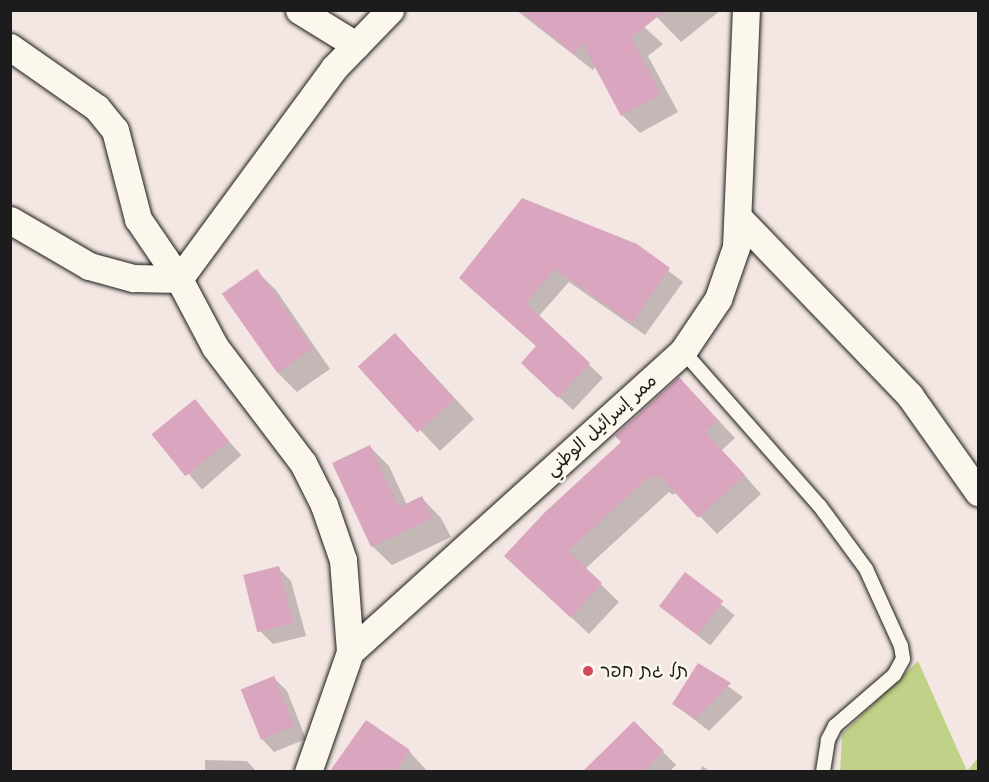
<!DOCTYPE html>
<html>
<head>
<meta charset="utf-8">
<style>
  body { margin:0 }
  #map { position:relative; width:989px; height:782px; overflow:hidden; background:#f4e7e3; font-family:"Shantell Sans","Playpen Sans Arabic","Playpen Sans Hebrew",sans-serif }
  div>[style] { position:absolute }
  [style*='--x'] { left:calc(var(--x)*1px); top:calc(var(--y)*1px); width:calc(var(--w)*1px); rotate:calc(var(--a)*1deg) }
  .green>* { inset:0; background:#bfd287 }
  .shadow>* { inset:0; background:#0003; transform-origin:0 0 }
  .building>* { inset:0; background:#daa5be; transform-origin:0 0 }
  .roads { filter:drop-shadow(0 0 2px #1c1c1c) drop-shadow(0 0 2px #1c1c1c) }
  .service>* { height:14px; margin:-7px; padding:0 7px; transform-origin:7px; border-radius:7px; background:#fbf7ec }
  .minor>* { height:27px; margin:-13.5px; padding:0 13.5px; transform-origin:13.5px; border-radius:13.5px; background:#fbf7ec }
  .dots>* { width:16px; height:16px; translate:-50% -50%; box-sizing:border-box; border:3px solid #fbf7ec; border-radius:50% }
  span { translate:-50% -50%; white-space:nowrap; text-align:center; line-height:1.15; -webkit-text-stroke:5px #fbf7ec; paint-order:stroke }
  .street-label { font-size:18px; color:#1c1c1c }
  .poi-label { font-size:18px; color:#1c1c1c }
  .left { translate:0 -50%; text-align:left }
  .frame { position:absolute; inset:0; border:12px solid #1c1c1c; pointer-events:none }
</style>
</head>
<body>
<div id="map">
  <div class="green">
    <div style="clip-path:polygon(918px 661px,967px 771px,978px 758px,978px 771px,840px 772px,842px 734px)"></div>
  </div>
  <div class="shadow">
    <div style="clip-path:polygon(516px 10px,625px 10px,663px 44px,648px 56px,678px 112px,640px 133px,622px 115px,596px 66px,593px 70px)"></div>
    <div style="clip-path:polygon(650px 10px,721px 10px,681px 42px)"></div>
    <div style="clip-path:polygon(636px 246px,683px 282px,645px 335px,569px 282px,538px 317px,603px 378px,573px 410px,536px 376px,538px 347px,474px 291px)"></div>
    <div style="clip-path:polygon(256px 271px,276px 290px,330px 369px,297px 392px,278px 373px)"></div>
    <div style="clip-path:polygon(415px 355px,474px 419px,440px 451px,361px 367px)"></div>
    <div style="clip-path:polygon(696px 396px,735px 438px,722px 450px,761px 494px,717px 534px,677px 492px,673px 495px,669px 492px,585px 569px,619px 602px,589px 634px,524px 573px)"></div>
    <div style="left:194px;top:401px;width:72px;height:52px;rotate:49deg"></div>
    <div style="clip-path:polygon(370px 447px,389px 466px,407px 505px,422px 498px,441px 518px,451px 537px,392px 565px,372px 546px)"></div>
    <div style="clip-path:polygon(278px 568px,291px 581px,306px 636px,273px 644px,260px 631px)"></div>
    <div style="left:685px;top:575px;width:64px;height:39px;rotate:39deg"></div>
    <div style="clip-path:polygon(698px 665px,743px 697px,709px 731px,674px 704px)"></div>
    <div style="clip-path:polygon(274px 678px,287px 691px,306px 739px,274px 752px,261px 738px)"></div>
    <div style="clip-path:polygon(366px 722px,410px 752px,428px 772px,332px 772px)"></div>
    <div style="clip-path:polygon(634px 723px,676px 765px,669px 772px,605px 772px,595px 761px)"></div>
    <div style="clip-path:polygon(205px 760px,247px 761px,257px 772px,205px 772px)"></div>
    <div style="clip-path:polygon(702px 766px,711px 772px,700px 772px)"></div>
  </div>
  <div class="building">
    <div style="clip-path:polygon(519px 10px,666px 10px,631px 38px,661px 94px,621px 116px,582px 43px,574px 54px)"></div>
    <div style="clip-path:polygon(522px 198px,637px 244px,670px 268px,632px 323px,555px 269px,526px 303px,590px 363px,558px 398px,521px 363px,536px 346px,459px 278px)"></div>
    <div style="left:257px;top:269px;width:97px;height:43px;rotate:55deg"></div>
    <div style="left:395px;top:333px;width:89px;height:50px;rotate:48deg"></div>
    <div style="clip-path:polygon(679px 377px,718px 420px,705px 432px,745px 475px,698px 518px,659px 475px,655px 479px,651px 475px,568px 551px,602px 583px,571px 618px,504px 556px,544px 513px,621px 442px,615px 436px)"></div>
    <div style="left:195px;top:399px;width:54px;height:56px;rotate:51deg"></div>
    <div style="clip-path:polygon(370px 445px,399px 507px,422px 496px,432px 518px,371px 547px,332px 463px)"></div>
    <div style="left:279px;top:566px;width:59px;height:37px;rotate:76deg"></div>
    <div style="left:685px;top:572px;width:48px;height:43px;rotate:37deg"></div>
    <div style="clip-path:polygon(698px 663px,731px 683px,695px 719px,672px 704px)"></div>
    <div style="left:274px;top:676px;width:54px;height:36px;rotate:68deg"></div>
    <div style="clip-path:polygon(366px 720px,410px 750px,396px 771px,330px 771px)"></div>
    <div style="clip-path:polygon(634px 721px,664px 751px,643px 771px,583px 771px)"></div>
  </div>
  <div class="roads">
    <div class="service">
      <div style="--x:683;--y:351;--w:205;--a:48.6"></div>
      <div style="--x:819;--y:505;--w:79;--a:53.7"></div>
      <div style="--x:866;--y:569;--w:85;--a:65.6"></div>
      <div style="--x:901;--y:646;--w:13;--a:81"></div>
      <div style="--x:903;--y:659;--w:18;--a:119"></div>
      <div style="--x:894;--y:675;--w:78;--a:139.2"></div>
      <div style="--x:835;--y:726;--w:16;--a:117"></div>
      <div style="--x:828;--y:740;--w:32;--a:99"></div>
    </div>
    <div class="minor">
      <div style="--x:299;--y:10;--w:67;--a:31.6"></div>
      <div style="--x:10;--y:47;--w:106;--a:35"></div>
      <div style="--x:97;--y:108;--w:28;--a:51"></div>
      <div style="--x:115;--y:130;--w:92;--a:75.5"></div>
      <div style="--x:138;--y:219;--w:73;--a:55.7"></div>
      <div style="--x:179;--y:279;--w:77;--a:62.1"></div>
      <div style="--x:215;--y:347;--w:146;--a:52.8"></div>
      <div style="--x:303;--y:463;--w:47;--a:63.4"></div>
      <div style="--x:324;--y:505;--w:58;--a:70.9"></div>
      <div style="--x:343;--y:560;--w:92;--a:85.6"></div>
      <div style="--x:738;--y:217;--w:248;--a:46.1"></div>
      <div style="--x:910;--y:396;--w:118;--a:54.7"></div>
      <div style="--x:10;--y:220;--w:91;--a:30.2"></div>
      <div style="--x:89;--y:266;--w:46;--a:15.3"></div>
      <div style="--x:133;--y:278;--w:46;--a:1.2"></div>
      <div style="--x:179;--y:279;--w:262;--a:-53.7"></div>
      <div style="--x:334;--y:68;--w:81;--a:-46"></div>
      <div style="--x:308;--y:772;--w:127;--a:-70.7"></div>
      <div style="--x:350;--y:652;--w:449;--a:-42.1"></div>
      <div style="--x:683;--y:351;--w:63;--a:-56.1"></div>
      <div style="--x:718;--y:299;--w:55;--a:-70.9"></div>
      <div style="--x:736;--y:247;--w:237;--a:-87.6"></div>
    </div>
  </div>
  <div class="dots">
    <div style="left:588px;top:671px;background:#d1495b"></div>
  </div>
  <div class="street-label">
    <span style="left:601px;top:425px;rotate:-42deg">ممر إسرائيل الوطني</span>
  </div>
  <div class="poi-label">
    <span class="left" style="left:600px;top:671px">תל גת חפר</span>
  </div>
  <div class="frame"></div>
</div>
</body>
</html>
